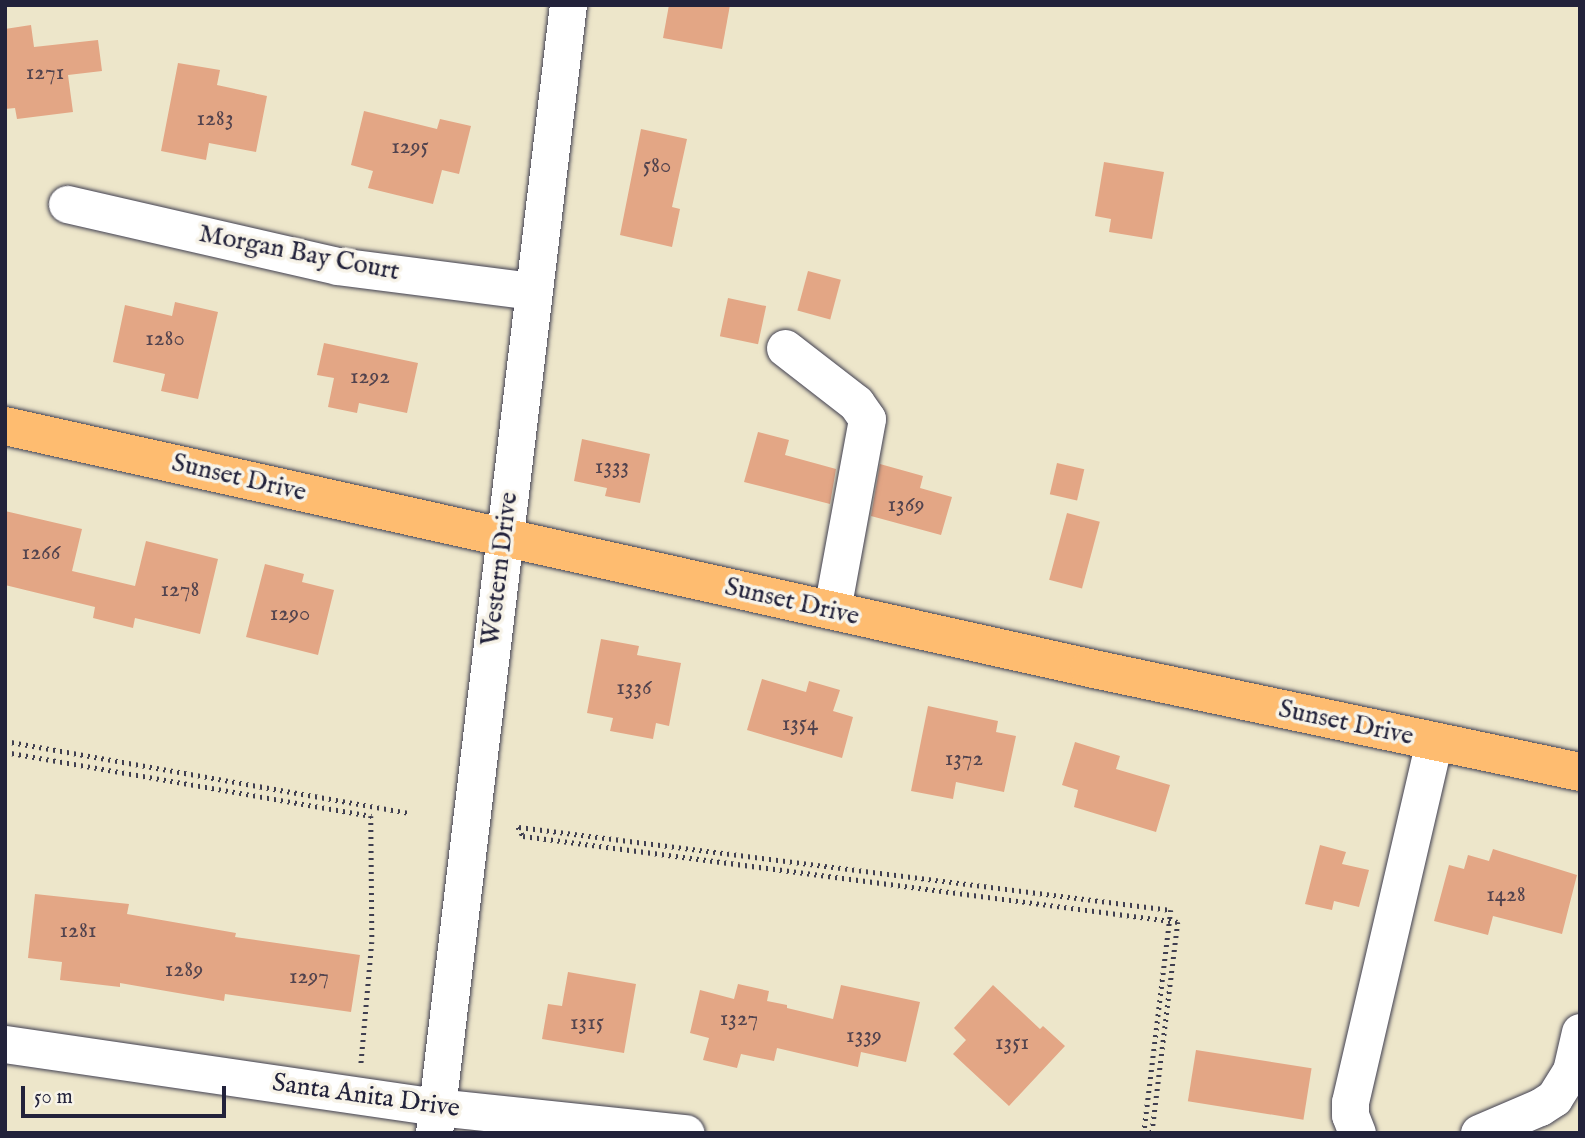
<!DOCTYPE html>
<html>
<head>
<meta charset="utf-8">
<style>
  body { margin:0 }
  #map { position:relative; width:1585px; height:1138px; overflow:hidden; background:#ede6ca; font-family:"IM FELL English",serif }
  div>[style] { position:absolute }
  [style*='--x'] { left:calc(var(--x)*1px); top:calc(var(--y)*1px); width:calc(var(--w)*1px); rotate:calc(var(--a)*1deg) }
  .building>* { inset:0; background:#e3a685; transform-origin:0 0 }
  .path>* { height:4.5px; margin-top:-2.25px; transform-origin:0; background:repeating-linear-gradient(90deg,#403f50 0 2px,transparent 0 7px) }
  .roads { filter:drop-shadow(0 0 2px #403f50) drop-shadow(0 0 2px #403f50) }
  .minor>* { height:37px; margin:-18.5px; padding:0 18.5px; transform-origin:18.5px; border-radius:18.5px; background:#fff }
  .major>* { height:38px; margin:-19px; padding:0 19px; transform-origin:19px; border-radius:19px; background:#febc70 }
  span { translate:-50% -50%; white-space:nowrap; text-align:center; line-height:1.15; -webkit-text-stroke:7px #f7f3e8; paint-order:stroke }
  .number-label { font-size:23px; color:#52434e }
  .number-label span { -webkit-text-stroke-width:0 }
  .street-label { font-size:26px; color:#22223b }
  .frame { position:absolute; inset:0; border:7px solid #22223b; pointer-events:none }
  .scale { position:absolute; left:21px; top:1086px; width:205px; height:32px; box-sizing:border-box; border:4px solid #22223b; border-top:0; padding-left:9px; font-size:21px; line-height:24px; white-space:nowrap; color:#22223b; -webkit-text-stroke:5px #f7f3e8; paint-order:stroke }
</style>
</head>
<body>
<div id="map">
  <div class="building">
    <div style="clip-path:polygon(669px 5px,730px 5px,722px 49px,663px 38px)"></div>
    <div style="clip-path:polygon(31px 25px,34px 47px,98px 40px,102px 71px,68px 75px,73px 112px,17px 119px,15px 108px,5px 109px,5px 29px)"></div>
    <div style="clip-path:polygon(178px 63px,220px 70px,217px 85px,267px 96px,256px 152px,209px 143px,206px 160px,161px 151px)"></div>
    <div style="clip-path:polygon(364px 111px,437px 129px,440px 119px,471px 126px,459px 174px,442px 170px,433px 204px,368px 188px,373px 171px,351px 165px)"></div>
    <div style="clip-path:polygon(641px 129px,687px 139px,672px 207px,680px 209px,672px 247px,620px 235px)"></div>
    <div style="clip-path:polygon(1104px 162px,1164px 172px,1152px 239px,1109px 232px,1111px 219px,1095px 216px)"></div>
    <div style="left:808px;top:271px;width:34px;height:41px;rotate:15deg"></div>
    <div style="left:728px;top:298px;width:39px;height:39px;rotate:12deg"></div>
    <div style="clip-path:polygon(175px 302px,218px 312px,198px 399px,161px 391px,165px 374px,113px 362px,125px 305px,172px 316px)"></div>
    <div style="clip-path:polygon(324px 343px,418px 363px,407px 413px,359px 403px,357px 413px,328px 407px,334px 378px,317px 375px)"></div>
    <div style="clip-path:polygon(758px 432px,789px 440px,785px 455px,836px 469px,830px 504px,744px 482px)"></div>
    <div style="clip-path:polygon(582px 439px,650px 454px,640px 503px,605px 496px,607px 488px,574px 481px)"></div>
    <div style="left:1057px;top:463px;width:28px;height:32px;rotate:13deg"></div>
    <div style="clip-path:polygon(880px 464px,923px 476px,920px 488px,952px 497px,941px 535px,871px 516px)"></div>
    <div style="clip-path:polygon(5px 511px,82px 529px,72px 571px,135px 586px,146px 541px,218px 559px,200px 634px,135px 618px,133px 628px,93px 618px,95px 607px,5px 585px)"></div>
    <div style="left:1067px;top:513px;width:34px;height:69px;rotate:15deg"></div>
    <div style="clip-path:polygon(265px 564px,304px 574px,302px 582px,334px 590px,318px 655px,246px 637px)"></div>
    <div style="clip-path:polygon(601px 639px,639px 646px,637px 655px,681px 663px,669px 726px,656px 723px,653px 739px,610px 731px,613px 718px,587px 713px)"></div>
    <div style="clip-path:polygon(762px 679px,806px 692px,809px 681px,840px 690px,833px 711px,853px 717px,842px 758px,747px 730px)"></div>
    <div style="clip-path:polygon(928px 706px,998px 721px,996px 732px,1016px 736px,1004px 792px,956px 782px,953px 799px,911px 791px)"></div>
    <div style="clip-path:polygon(1075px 742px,1120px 756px,1116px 769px,1170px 785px,1156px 832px,1074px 807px,1078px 790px,1062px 785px)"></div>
    <div style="clip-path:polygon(1320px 845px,1346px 852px,1342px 864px,1369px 870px,1359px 907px,1334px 901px,1332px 910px,1305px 904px)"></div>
    <div style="clip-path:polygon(1493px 849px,1577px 875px,1562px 934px,1493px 916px,1488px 935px,1434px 921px,1449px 865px,1464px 869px,1468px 855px,1489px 861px)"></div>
    <div style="clip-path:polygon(35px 894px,129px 904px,127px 914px,236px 933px,235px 937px,360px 955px,351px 1012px,225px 994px,224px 1001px,120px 983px,120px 987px,60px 980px,62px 962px,28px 958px)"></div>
    <div style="clip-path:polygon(568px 972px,636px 984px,624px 1053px,542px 1039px,548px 1004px,562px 1006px)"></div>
    <div style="clip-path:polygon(738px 984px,769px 991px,767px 1001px,787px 1005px,787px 1008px,833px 1019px,841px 985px,920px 1002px,906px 1062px,861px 1052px,858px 1067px,777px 1048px,774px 1061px,741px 1054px,737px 1068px,703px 1060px,709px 1038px,690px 1033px,700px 990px,734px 999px)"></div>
    <div style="clip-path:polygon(993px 985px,1040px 1029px,1043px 1026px,1065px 1046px,1009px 1106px,953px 1054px,966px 1040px,954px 1028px)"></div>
    <div style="left:1196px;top:1050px;width:117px;height:52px;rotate:9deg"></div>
  </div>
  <div class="path">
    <div style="--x:5;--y:741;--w:410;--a:10.1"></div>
    <div style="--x:5;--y:752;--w:372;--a:9.9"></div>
    <div style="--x:371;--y:816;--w:126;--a:89.5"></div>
    <div style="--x:372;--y:942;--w:123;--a:95.1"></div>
    <div style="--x:518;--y:827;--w:10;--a:61"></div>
    <div style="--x:523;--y:836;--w:661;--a:7.48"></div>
    <div style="--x:1178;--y:922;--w:213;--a:97"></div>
    <div style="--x:519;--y:827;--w:657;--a:7.25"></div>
    <div style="--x:1171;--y:910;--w:225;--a:96.9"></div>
  </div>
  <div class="roads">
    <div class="minor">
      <div style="--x:67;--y:204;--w:277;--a:12.9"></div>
      <div style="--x:337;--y:266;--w:198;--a:7.3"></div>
      <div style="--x:785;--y:348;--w:90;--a:37.8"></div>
      <div style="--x:856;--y:403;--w:19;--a:55"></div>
      <div style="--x:867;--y:419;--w:194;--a:100.4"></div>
      <div style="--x:5;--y:1044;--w:437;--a:8.3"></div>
      <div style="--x:437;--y:1107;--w:250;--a:6"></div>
      <div style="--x:434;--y:1133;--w:1136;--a:-83.23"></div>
      <div style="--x:1357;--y:1133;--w:19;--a:-111"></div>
      <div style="--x:1350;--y:1115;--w:13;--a:-90"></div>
      <div style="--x:1350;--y:1102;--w:371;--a:-76.9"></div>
      <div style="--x:1479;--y:1133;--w:66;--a:-23.1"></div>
      <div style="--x:1540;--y:1107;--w:17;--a:-33"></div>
      <div style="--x:1554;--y:1098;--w:32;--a:-58"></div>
      <div style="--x:1571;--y:1071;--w:40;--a:-77"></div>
    </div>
    <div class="major">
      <div style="--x:5;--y:426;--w:1111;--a:12.58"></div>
      <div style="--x:1089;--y:668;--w:502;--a:11.96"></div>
    </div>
  </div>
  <div class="number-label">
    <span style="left:45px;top:73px">1271</span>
    <span style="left:215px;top:119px">1283</span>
    <span style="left:410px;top:147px">1295</span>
    <span style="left:657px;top:166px">580</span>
    <span style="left:165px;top:339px">1280</span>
    <span style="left:370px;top:377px">1292</span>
    <span style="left:612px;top:467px">1333</span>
    <span style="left:906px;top:505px">1369</span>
    <span style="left:41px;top:553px">1266</span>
    <span style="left:180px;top:590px">1278</span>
    <span style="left:290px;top:614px">1290</span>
    <span style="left:634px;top:688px">1336</span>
    <span style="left:800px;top:724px">1354</span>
    <span style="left:964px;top:759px">1372</span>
    <span style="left:1506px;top:895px">1428</span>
    <span style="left:78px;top:931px">1281</span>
    <span style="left:184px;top:970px">1289</span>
    <span style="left:309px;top:977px">1297</span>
    <span style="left:739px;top:1019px">1327</span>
    <span style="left:587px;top:1023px">1315</span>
    <span style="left:864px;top:1036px">1339</span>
    <span style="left:1012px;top:1043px">1351</span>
  </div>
  <div class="street-label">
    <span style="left:299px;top:253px;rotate:11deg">Morgan Bay Court</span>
    <span style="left:239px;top:478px;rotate:13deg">Sunset Drive</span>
    <span style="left:500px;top:569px;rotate:-83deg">Western Drive</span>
    <span style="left:792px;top:602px;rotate:13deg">Sunset Drive</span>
    <span style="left:1346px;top:723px;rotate:12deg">Sunset Drive</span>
    <span style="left:366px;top:1096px;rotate:8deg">Santa Anita Drive</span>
  </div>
  <div class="frame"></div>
  <div class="scale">50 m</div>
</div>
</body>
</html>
